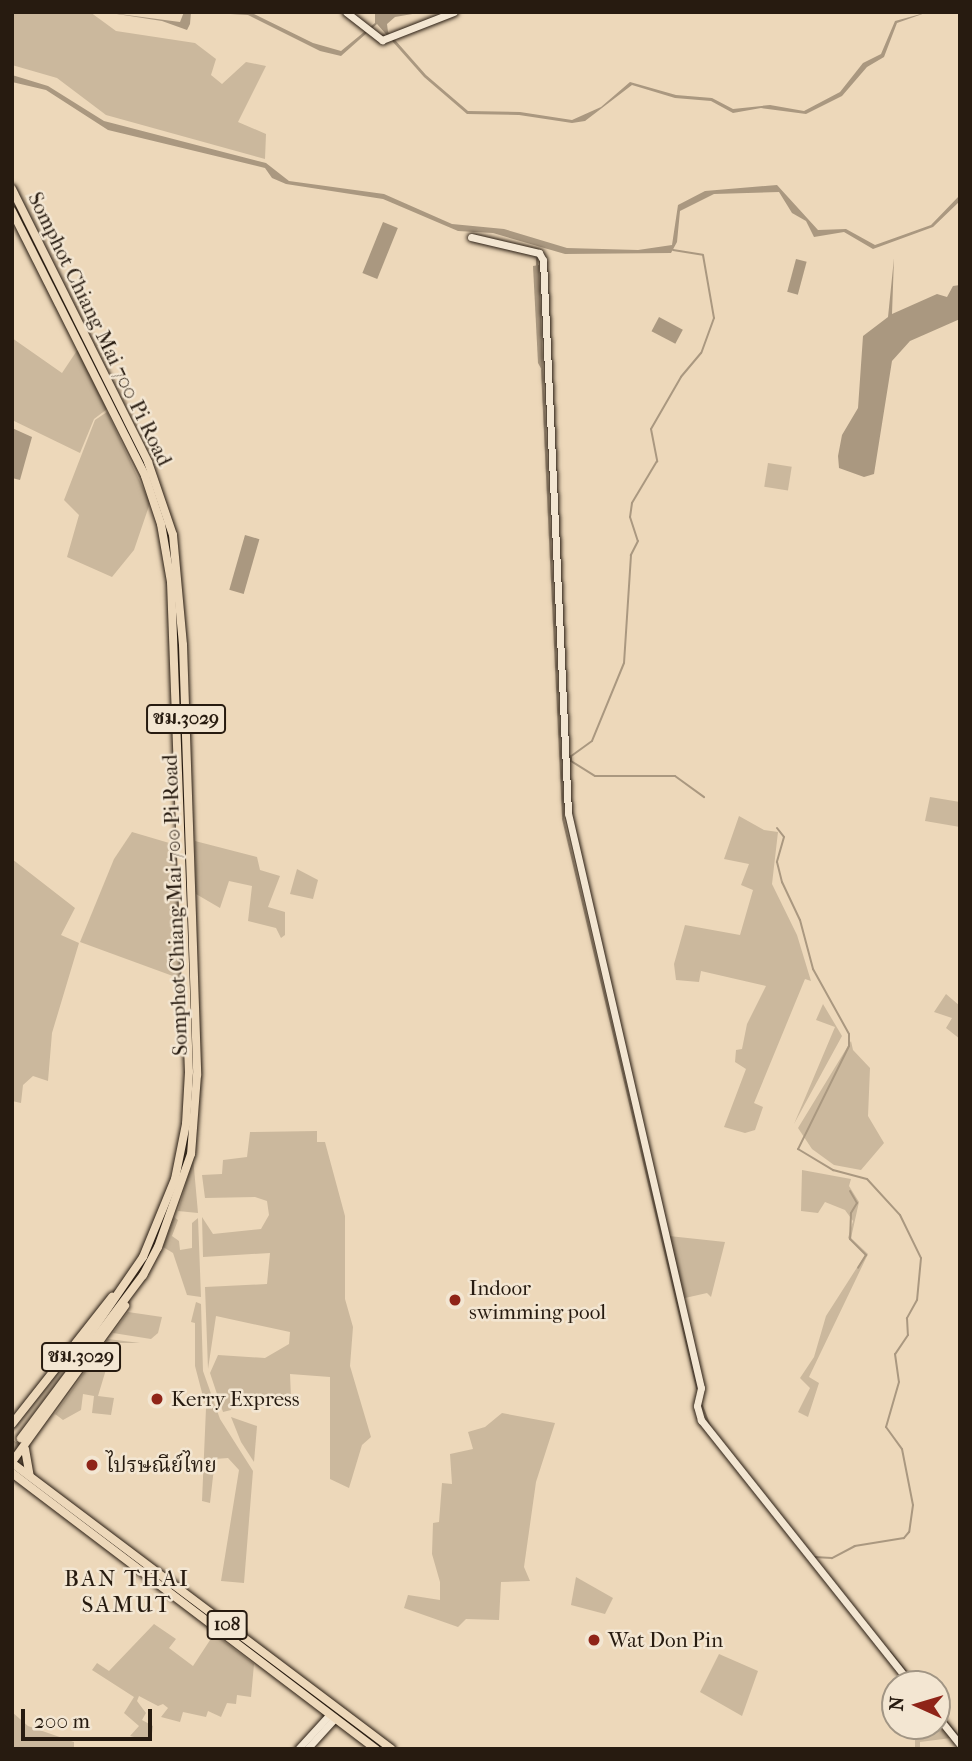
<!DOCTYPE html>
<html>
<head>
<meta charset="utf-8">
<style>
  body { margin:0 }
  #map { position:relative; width:972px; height:1761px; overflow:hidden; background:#edd8ba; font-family:"IM FELL French Canon","Noto Serif Thai",serif }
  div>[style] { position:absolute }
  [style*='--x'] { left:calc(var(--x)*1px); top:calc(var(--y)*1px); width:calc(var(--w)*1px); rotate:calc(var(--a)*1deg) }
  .green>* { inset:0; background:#cbb89d; transform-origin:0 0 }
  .water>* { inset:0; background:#aa9880; transform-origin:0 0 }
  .stream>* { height:2px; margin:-1px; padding:0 1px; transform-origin:1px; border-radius:1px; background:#aa9880 }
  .primary-tunnel>* { height:8px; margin-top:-4px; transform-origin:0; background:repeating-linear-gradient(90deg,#c5b298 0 8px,transparent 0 12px) }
  .roads { filter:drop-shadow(0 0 2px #271b10) drop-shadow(0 0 2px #271b10) }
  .secondary>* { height:7px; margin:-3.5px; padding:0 3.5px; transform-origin:3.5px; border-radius:3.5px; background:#f3e6d2 }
  .primary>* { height:8px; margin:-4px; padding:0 4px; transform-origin:4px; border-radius:4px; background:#edd8ba }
  .dots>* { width:19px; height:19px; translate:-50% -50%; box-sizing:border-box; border:4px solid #f3e6d2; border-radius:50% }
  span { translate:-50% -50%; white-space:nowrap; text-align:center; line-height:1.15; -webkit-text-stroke:5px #f3e6d2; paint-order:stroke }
  .shield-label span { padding:2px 5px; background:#f3e6d2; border:2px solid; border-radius:5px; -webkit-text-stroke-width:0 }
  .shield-label { font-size:19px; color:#271b10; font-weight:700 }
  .street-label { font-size:21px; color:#271b10 }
  .poi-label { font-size:21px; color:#271b10 }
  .left { translate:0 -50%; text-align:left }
  .neighbourhood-label { font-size:23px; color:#271b10; letter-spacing:2px }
  .frame { position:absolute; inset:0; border:14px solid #271b10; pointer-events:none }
  .north { position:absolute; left:881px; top:1670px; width:70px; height:70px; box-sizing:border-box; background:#f3e6d2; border:2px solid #a19584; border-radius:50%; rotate:274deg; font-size:19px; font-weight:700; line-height:28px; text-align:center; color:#271b10 }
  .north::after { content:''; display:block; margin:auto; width:24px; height:32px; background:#8f2418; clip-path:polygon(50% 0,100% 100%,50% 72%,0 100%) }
  .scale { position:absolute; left:21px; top:1709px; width:131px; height:32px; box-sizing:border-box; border:4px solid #271b10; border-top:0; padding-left:9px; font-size:21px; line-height:24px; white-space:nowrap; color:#271b10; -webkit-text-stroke:5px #f3e6d2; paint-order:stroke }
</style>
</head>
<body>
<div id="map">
  <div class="green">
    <div style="clip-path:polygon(12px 12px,90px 12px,116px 31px,195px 43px,216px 59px,211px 75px,222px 84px,246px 62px,266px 66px,238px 122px,266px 134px,265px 159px,106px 115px,57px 78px,12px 65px)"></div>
    <div style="clip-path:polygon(12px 338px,62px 373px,78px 349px,107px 409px,94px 419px,80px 453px,12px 420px)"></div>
    <div style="clip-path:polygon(107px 412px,150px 503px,134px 550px,112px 577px,67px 557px,79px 515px,64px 500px,95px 420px)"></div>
    <div style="left:768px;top:463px;width:24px;height:24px;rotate:9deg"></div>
    <div style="clip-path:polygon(930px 797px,960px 802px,960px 827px,925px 821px)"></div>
    <div style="clip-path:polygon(739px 816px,764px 830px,778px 832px,772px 884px,797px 935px,811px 981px,805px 979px,754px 1103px,763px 1107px,755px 1130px,745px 1133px,724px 1127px,746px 1069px,735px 1062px,736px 1050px,742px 1049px,747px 1024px,766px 986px,701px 971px,699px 982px,676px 980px,674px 964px,685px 925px,740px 935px,753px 890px,741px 885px,749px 864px,724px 859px)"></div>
    <div style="clip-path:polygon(132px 832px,176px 845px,181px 979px,80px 942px,114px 859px)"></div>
    <div style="clip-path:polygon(195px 841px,257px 857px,260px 870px,280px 876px,268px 907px,285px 912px,285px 935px,281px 938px,276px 928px,248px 921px,252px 886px,229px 881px,220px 908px,196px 894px)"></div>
    <div style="clip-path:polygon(12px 859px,75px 908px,61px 935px,79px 943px,52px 1033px,48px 1081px,33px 1076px,23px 1085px,21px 1103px,12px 1101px)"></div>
    <div style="clip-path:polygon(297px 869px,318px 880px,313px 899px,290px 894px)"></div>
    <div style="clip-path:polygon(946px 994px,960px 1006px,960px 1039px,946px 1028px,952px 1018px,934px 1012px)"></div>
    <div style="clip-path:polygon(823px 1004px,842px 1036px,794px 1124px,835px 1027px,816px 1020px)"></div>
    <div style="clip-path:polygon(851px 1041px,853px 1050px,870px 1068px,868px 1116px,884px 1143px,861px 1170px,834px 1165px,812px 1149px,798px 1128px)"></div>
    <div style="clip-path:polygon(317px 1131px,317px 1142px,325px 1142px,345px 1216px,345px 1299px,353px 1327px,350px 1366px,371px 1437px,362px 1445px,349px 1488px,330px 1479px,330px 1377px,290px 1374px,291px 1398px,239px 1396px,231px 1410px,223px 1412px,210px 1373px,218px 1355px,265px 1358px,289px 1344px,290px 1332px,216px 1316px,208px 1369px,205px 1287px,267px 1284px,270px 1253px,203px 1257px,202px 1217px,213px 1234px,261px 1229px,269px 1215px,267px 1201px,255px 1197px,205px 1198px,202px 1175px,222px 1174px,223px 1160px,247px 1157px,250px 1132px)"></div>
    <div style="clip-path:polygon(193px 1157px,198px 1213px,178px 1211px,189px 1173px)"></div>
    <div style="clip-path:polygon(802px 1170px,851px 1179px,849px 1186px,859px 1202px,851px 1238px,868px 1254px,809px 1377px,819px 1383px,808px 1417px,798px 1412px,810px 1388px,800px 1378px,814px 1357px,826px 1316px,865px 1255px,848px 1238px,853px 1221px,845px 1210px,825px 1202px,818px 1213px,801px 1211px)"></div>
    <div style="clip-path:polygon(174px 1217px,178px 1220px,172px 1236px,179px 1241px,180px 1250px,192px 1248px,192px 1223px,198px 1218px,201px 1297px,187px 1295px,173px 1253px,163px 1247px)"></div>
    <div style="clip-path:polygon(669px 1236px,725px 1242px,711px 1297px,707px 1293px,685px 1298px)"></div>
    <div style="clip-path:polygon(196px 1302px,201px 1304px,203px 1371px,220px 1419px,253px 1471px,244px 1583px,221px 1581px,239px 1470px,228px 1458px,215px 1459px,210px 1503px,202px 1501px,206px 1408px,195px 1366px,195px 1323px,191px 1322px)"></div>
    <div style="clip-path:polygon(128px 1312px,162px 1317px,158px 1333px,151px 1339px,113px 1333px)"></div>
    <div style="clip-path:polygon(108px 1339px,140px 1343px,114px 1343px,98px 1396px,114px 1398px,111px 1415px,92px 1413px,94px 1396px,83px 1394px,81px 1410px,63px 1420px,55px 1414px)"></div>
    <div style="clip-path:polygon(502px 1413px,555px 1423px,536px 1482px,524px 1567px,530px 1581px,501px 1582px,499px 1620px,466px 1619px,458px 1627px,404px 1608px,408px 1595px,440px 1600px,440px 1582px,432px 1554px,433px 1523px,439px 1522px,442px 1483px,452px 1484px,450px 1454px,473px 1449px,468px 1432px,485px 1427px)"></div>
    <div style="clip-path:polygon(231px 1417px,257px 1426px,254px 1462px,241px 1442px)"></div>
    <div style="clip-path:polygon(576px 1577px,613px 1598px,605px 1614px,571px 1605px)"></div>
    <div style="clip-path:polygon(154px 1624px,176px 1639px,169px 1648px,193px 1666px,214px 1634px,254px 1664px,251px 1697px,237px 1695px,236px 1704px,227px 1703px,221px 1717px,208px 1711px,206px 1717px,183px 1712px,180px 1722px,161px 1717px,168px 1708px,163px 1704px,158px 1706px,139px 1696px,137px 1701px,146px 1713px,142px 1720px,153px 1726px,151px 1741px,130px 1736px,139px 1726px,124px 1713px,134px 1697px,92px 1670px,97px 1663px,109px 1671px)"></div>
    <div style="clip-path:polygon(719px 1654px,758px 1671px,742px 1716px,700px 1692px)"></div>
    <div style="clip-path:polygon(12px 1712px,28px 1726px,74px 1742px,74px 1749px,12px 1749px)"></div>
    <div style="clip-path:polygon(944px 1730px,951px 1738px,920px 1742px,920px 1749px,915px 1749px,915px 1733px)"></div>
  </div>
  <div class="water">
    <div style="clip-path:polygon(104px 12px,180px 22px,184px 12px,191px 12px,190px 24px,187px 30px,162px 21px)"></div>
    <div style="clip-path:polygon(196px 12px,250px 12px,313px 43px,341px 51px,375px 23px,375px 12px,424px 12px,395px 17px,387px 24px,388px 32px,426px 75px,468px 111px,520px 112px,572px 120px,601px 107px,630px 82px,676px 95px,712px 98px,733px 109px,770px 105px,804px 111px,840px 92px,863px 63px,881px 54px,895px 21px,928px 12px,897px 23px,884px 57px,867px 67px,842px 96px,806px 114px,761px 108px,733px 113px,711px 101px,675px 98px,632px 85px,585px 121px,572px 123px,519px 115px,467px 114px,424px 77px,377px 24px,341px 56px,320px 51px,248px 15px)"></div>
    <div style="clip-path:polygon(12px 75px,48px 86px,104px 121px,266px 163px,289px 181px,384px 194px,452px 224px,504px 229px,567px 248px,638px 250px,672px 245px,678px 205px,705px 191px,777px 185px,818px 230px,846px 229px,875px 245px,931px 225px,960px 195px,960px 201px,933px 227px,873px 249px,844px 232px,814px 237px,806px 221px,792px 213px,779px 192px,714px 194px,680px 211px,677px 242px,671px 253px,565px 254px,493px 233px,458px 231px,383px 199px,286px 184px,272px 178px,265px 168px,108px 130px,46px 90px,12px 82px)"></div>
    <div style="left:383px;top:222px;width:16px;height:55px;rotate:22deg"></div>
    <div style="clip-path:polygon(894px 258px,892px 314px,937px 294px,947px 297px,953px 286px,960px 285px,960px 319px,910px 341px,892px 361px,874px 474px,864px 477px,839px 468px,838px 456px,842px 435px,858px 408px,863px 336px,888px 317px)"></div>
    <div style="left:796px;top:259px;width:11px;height:34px;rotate:15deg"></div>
    <div style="clip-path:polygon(539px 265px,543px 372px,538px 363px,533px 266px)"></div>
    <div style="left:659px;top:317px;width:27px;height:16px;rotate:28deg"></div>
    <div style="clip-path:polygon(12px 428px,32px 437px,20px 480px,12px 478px)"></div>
    <div style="left:245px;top:535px;width:15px;height:57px;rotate:16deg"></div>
  </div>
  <div class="stream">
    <div style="--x:673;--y:250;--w:30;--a:9"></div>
    <div style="--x:703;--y:255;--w:64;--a:80.1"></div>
    <div style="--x:714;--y:318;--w:37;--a:110"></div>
    <div style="--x:701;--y:353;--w:31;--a:130"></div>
    <div style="--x:681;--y:377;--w:60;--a:120"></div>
    <div style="--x:651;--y:429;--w:33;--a:79"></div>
    <div style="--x:657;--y:461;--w:49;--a:120.8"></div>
    <div style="--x:632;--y:503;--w:14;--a:98"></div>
    <div style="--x:630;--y:517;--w:25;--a:72"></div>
    <div style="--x:638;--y:541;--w:16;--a:117"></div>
    <div style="--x:631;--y:555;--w:108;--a:93.7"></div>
    <div style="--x:624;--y:663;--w:84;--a:112.3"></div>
    <div style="--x:592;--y:741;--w:26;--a:144"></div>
    <div style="--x:571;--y:756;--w:5;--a:90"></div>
    <div style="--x:571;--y:761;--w:28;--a:32"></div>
    <div style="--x:595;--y:776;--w:80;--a:0"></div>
    <div style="--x:675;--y:776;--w:36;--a:36"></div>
    <div style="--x:537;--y:259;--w:7;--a:90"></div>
    <div style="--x:542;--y:370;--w:449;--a:87.3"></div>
    <div style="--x:563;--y:819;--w:585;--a:76.75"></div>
    <div style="--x:777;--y:828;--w:11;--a:52"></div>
    <div style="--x:784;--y:837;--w:26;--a:106"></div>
    <div style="--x:777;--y:862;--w:21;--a:76"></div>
    <div style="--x:782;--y:882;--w:42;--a:64.7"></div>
    <div style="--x:800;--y:920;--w:51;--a:75.1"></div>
    <div style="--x:813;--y:969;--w:74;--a:61"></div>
    <div style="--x:849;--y:1034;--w:12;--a:90"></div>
    <div style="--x:849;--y:1046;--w:115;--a:116.3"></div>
    <div style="--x:798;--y:1149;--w:41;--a:31"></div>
    <div style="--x:833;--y:1170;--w:35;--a:15"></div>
    <div style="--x:867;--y:1179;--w:49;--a:47.5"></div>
    <div style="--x:900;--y:1215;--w:48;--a:64"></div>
    <div style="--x:921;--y:1258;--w:42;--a:95.4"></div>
    <div style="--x:917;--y:1300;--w:21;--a:119"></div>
    <div style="--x:907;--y:1318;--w:17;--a:87"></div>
    <div style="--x:908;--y:1335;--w:23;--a:124"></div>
    <div style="--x:895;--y:1354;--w:28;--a:82"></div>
    <div style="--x:899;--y:1382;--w:47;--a:106.1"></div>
    <div style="--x:886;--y:1427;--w:27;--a:54"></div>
    <div style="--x:902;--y:1449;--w:57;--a:78.9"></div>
    <div style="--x:913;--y:1505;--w:27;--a:98"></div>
    <div style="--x:909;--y:1532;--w:8;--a:130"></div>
    <div style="--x:904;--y:1538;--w:50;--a:170.7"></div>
    <div style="--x:855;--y:1546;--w:26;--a:152"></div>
    <div style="--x:832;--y:1558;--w:18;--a:-177"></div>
    <div style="--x:850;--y:1191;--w:14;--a:60"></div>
    <div style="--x:857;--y:1203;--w:12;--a:121"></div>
    <div style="--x:851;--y:1213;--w:26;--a:92"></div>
    <div style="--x:850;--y:1239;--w:23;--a:45"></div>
    <div style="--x:866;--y:1255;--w:15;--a:122"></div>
    <div style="--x:701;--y:1403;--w:25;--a:69"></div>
    <div style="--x:890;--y:1652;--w:41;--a:50.9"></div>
    <div style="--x:937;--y:1710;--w:36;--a:51"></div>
  </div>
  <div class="primary-tunnel">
    <div style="--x:12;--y:1449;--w:14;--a:-51"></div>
  </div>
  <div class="roads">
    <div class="secondary">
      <div style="--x:346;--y:12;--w:46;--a:37.9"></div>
      <div style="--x:382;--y:40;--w:77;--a:-21.3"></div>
      <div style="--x:471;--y:237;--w:70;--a:13.2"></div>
      <div style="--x:539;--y:253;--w:8;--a:60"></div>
      <div style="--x:543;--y:260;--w:554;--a:87.41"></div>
      <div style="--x:568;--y:813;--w:590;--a:76.98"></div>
      <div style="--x:701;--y:1388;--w:18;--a:103"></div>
      <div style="--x:697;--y:1406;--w:15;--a:74"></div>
      <div style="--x:701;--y:1420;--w:337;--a:51.5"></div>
      <div style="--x:937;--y:1716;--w:36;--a:51"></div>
      <div style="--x:298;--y:1749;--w:47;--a:-47.6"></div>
      <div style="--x:307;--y:1749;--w:42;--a:-47.9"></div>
    </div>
    <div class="primary">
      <div style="--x:12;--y:189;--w:305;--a:63.5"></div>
      <div style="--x:148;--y:462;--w:77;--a:71.1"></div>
      <div style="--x:173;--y:535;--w:110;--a:84.8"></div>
      <div style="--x:183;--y:645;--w:430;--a:88.1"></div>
      <div style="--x:197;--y:1075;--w:79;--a:94.3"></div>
      <div style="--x:191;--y:1154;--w:99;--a:109.5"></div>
      <div style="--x:158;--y:1247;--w:32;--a:118"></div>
      <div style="--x:143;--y:1275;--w:204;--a:126.8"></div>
      <div style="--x:12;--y:211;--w:297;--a:63.3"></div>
      <div style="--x:145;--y:476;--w:51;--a:71.6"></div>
      <div style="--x:161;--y:524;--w:59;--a:80.2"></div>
      <div style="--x:171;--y:582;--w:490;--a:87.9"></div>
      <div style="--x:189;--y:1072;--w:52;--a:93.3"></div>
      <div style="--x:186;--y:1124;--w:56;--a:101.3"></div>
      <div style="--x:175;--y:1179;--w:84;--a:112.3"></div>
      <div style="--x:143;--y:1257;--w:120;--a:124.5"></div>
      <div style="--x:12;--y:1424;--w:162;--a:-51.8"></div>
      <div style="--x:25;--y:1449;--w:27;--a:80"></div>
      <div style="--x:12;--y:1462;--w:193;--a:-54.1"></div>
      <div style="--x:12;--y:1463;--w:475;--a:37"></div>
      <div style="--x:12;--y:1473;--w:457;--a:37.2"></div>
    </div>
  </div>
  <div class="dots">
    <div style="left:455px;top:1300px;background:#8f2418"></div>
    <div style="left:157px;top:1399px;background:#8f2418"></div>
    <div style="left:92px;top:1465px;background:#8f2418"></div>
    <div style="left:594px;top:1640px;background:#8f2418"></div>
  </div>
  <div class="shield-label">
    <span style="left:186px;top:719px">ชม.3029</span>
    <span style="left:81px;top:1357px">ชม.3029</span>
    <span style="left:227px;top:1625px">108</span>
  </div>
  <div class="street-label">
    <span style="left:100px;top:329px;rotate:64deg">Somphot Chiang Mai 700 Pi Road</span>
    <span style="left:175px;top:905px;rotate:-92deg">Somphot Chiang Mai 700 Pi Road</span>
  </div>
  <div class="poi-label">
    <span class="left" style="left:469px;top:1300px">Indoor<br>swimming pool</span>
    <span class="left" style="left:171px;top:1399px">Kerry Express</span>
    <span class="left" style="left:106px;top:1465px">ไปรษณีย์ไทย</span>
    <span class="left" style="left:608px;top:1640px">Wat Don Pin</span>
  </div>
  <div class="neighbourhood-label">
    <span style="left:127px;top:1592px">BAN THAI<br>SAMUT</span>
  </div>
  <div class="frame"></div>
  <div class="north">N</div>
  <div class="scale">200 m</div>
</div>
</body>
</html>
